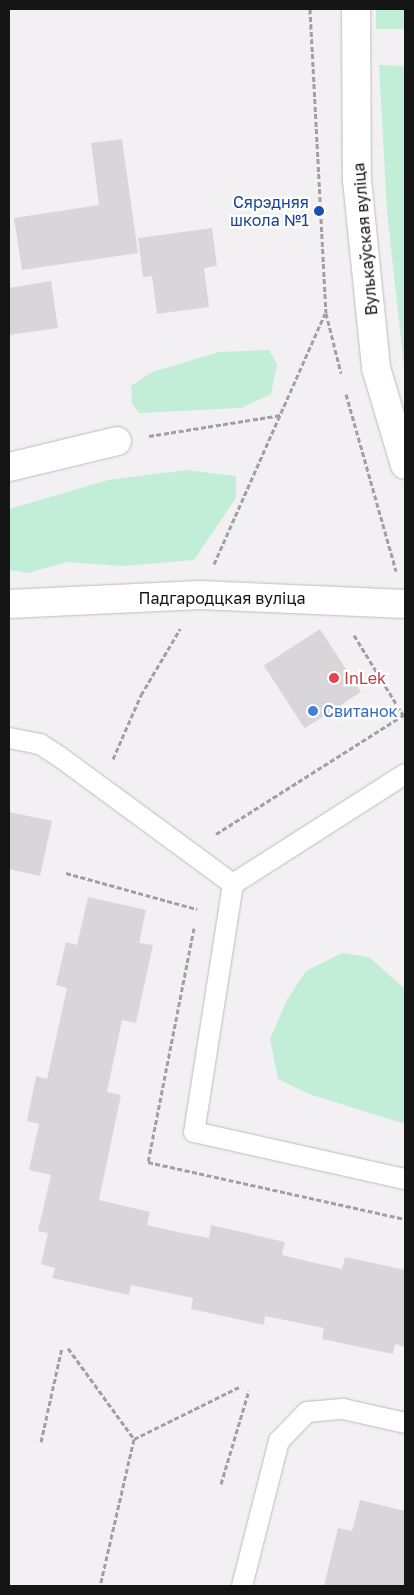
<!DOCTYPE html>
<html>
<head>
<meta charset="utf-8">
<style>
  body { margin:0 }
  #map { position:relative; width:414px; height:1595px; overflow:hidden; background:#f3f0f3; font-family:"Golos Text",sans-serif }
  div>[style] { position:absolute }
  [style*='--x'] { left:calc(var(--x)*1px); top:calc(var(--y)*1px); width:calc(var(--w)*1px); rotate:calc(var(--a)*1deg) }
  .green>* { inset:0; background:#c2edd7; transform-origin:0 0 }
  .building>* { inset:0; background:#d8d6d9; transform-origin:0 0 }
  .path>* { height:3px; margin-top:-1.5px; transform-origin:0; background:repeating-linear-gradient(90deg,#a29fa2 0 5px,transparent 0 7.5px) }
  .roads { filter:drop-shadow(0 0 1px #bebbbe) drop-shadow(0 0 1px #bebbbe) }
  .service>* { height:20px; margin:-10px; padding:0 10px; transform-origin:10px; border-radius:10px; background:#fff }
  .minor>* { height:28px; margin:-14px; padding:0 14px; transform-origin:14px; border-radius:14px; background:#fff }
  .tertiary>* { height:28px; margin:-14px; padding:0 14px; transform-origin:14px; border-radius:14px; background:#fff }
  .dots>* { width:14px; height:14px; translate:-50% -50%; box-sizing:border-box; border:2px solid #fff; border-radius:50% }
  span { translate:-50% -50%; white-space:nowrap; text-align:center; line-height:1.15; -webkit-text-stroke:4.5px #fff; paint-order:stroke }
  .transit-label { font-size:16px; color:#164399 }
  .right { translate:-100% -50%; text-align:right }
  .street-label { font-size:16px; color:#161516 }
  .health-label { font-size:16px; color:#be3a42 }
  .left { translate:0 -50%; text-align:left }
  .shop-label { font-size:16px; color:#366cbe }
  .frame { position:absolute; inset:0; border:10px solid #161516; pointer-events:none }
</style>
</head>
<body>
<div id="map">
  <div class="green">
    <div style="left:376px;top:9px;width:29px;height:20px"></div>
    <div style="clip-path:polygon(379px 65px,405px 66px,405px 376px,387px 211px)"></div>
    <div style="clip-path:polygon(269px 350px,277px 364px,271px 394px,241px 408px,139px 413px,132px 403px,131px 386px,152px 372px,219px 352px)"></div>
    <div style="clip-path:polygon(186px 470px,236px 476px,236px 498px,194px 560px,122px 566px,67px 562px,28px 573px,9px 570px,9px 509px,108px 480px)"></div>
    <div style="clip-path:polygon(342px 953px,369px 957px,405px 989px,405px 1124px,309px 1094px,278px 1079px,270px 1039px,287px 1000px,306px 971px)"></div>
  </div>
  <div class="building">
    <div style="clip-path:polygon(122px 139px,138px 253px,22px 270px,14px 218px,99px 205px,91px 143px)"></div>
    <div style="clip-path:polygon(212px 228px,217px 266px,204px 268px,209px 307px,157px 314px,152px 276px,143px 277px,138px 238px)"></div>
    <div style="clip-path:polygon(51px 281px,58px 328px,9px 335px,9px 288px)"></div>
    <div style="left:320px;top:629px;width:75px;height:67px;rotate:57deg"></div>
    <div style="clip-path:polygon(9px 812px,52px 821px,40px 876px,9px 869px)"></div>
    <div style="clip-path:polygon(88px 897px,146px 910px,139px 943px,153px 945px,136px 1023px,122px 1020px,107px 1092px,121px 1095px,99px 1200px,150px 1212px,147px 1225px,177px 1232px,209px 1238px,211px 1225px,285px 1242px,282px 1255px,311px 1262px,342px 1269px,345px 1257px,405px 1270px,405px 1347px,395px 1344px,393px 1354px,322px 1339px,324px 1328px,265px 1316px,264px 1325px,191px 1309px,193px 1298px,131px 1285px,129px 1295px,52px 1278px,55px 1268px,41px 1264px,48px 1233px,38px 1231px,51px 1175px,29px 1170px,39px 1124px,27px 1121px,36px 1076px,47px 1079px,57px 1034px,67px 988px,56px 985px,66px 942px,77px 945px)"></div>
    <div style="clip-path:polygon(360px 1500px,405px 1511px,405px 1586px,324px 1586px,338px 1528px,352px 1531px)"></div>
  </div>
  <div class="path">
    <div style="--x:310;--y:9;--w:304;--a:87"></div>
    <div style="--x:326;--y:313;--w:62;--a:76"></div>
    <div style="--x:346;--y:394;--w:184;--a:74.2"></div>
    <div style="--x:149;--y:436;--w:134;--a:-9"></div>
    <div style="--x:214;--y:564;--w:274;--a:-66.1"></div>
    <div style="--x:354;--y:635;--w:94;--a:58.5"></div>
    <div style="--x:113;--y:759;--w:70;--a:-66.4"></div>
    <div style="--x:141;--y:695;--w:77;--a:-59.4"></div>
    <div style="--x:216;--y:834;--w:224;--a:-32.4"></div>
    <div style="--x:66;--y:873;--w:136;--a:15.4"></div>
    <div style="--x:194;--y:928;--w:238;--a:101.1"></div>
    <div style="--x:148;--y:1162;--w:263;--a:12.5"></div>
    <div style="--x:68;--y:1348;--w:112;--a:54"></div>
    <div style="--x:134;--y:1439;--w:151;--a:103"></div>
    <div style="--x:134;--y:1439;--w:117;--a:-26.3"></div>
    <div style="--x:41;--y:1442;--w:97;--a:-77.5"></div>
    <div style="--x:221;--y:1484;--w:98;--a:-73.4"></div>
  </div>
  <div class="roads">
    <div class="service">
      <div style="--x:9;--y:738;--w:32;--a:11"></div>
      <div style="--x:40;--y:744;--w:24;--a:33"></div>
      <div style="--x:60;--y:757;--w:215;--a:36.3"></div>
      <div style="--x:233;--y:884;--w:204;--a:-32.6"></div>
      <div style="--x:233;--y:884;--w:251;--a:98.9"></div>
      <div style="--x:194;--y:1132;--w:216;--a:12.6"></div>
      <div style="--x:242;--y:1586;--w:150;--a:-75.7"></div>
      <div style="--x:279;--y:1441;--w:40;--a:-46"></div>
      <div style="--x:307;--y:1412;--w:36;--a:-5"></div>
      <div style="--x:343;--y:1409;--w:64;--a:12.7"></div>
    </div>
    <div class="minor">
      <div style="--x:9;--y:467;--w:111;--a:-13.5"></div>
      <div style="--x:9;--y:604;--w:191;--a:-2.7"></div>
      <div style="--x:200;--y:595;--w:205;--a:2.5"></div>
    </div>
    <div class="tertiary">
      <div style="--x:356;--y:9;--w:171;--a:89.7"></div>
      <div style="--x:357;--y:180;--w:189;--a:84.2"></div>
      <div style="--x:376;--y:368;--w:101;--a:73.4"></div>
    </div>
  </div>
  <div class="dots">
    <div style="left:319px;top:211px;background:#1a4fb4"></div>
    <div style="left:334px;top:678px;background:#e0444e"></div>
    <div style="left:313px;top:711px;background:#3f7fe0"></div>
  </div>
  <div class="transit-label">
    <span class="right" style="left:309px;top:211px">Сярэдняя<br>школа №1</span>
  </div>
  <div class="street-label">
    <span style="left:365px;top:239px;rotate:-95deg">Вулькаўская вуліца</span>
    <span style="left:222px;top:598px">Падгародцкая вуліца</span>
  </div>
  <div class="health-label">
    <span class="left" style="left:344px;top:678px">InLek</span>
  </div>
  <div class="shop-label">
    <span class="left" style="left:323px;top:711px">Свитанок</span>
  </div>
  <div class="frame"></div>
</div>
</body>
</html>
